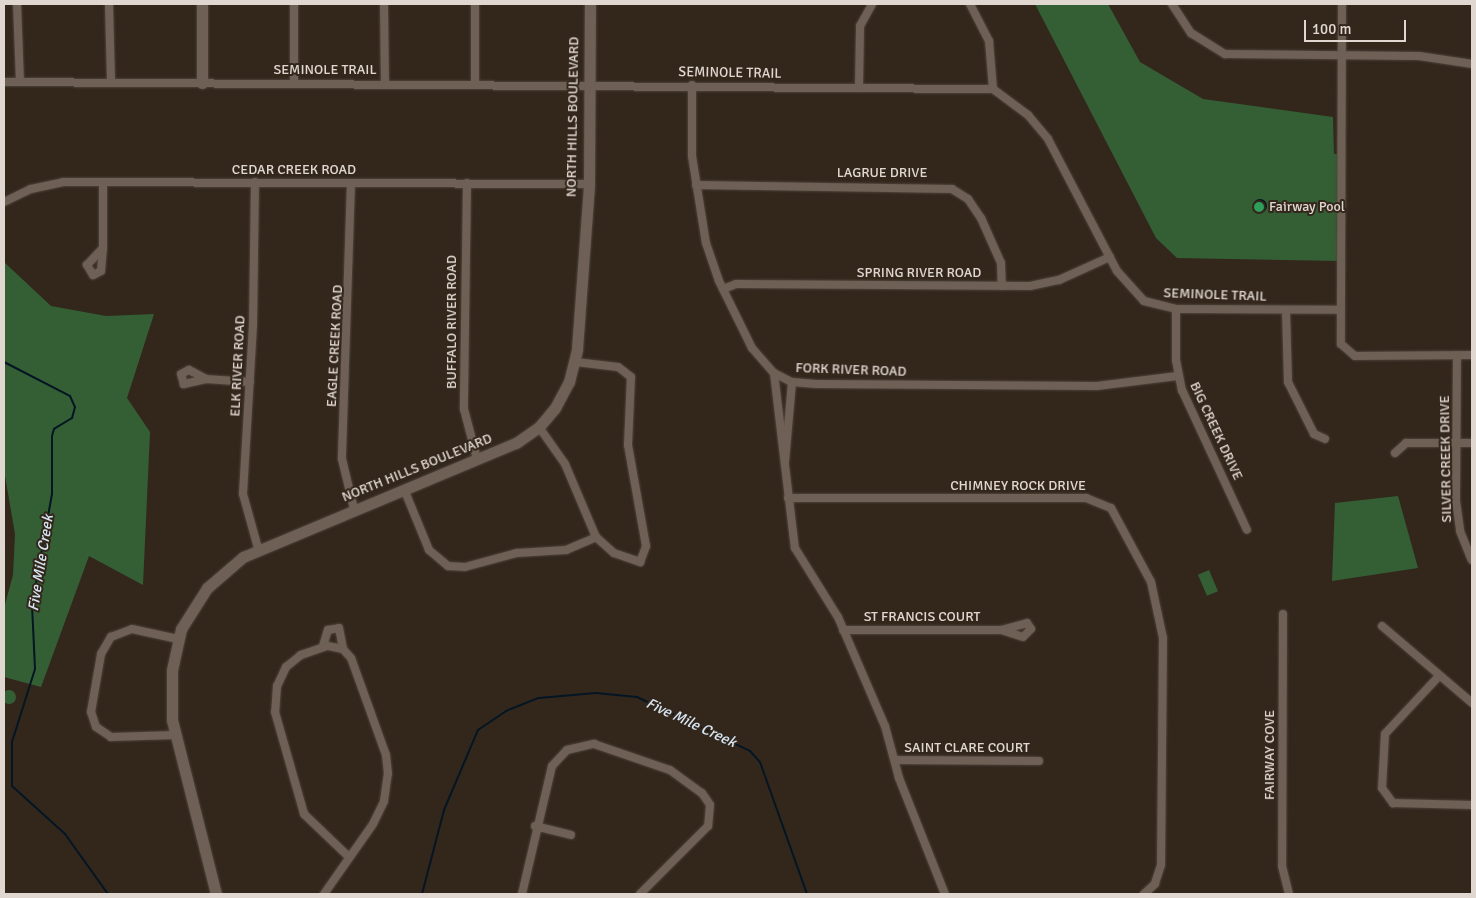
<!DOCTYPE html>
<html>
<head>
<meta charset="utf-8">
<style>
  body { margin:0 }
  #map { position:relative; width:1476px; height:898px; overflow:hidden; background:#33271c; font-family:Signika,sans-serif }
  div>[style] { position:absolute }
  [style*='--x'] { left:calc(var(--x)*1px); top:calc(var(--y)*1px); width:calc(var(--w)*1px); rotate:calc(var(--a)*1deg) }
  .green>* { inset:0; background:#345f35; transform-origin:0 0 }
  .round { border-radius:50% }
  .water>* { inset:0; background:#041523 }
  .stream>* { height:2px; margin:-1px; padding:0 1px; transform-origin:1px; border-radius:1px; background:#041523 }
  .roads { filter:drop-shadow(0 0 1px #4e443b) drop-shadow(0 0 1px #4e443b) }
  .street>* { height:8px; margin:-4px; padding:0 4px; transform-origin:4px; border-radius:4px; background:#6e6054 }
  .secondary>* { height:11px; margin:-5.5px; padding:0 5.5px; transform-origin:5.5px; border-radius:5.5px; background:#6e6054 }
  .dots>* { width:14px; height:14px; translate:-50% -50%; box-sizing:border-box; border:2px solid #33271c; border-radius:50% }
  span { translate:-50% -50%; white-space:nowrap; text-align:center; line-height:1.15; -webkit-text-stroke:4px #33271c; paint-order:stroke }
  .street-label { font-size:14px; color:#e0d7d0 }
  .poi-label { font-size:14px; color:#e0d7d0 }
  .left { translate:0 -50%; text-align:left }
  .water-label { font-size:15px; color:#d7e6f4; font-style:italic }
  .frame { position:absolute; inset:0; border:5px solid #e0d7d0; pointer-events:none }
  .scale { position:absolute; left:1304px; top:20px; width:102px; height:22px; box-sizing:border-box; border:2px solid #e0d7d0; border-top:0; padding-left:6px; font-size:15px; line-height:18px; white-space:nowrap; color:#e0d7d0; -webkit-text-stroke:4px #33271c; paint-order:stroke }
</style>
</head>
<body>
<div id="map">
  <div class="green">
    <div style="clip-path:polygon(1035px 4px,1108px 4px,1140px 62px,1203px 99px,1333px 117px,1334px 154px,1343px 154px,1341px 261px,1177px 258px,1156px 238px)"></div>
    <div style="clip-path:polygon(4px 262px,51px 306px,106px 316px,154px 314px,127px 398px,150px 432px,143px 585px,89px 556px,41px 687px,4px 677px,4px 608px,13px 575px,15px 534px,4px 470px)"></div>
    <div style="clip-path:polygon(1398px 496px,1418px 568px,1332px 581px,1335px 503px)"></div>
    <div style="left:1209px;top:570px;width:23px;height:12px;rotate:67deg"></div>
    <div class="round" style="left:2px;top:690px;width:14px;height:14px"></div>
  </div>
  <div class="water">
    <div class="round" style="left:1253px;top:199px;width:14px;height:14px"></div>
  </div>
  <div class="stream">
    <div style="--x:4;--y:362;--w:74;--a:27.3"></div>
    <div style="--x:70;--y:396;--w:12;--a:66"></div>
    <div style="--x:75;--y:407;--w:11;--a:105"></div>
    <div style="--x:72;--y:418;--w:21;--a:149"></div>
    <div style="--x:54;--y:429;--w:7;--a:106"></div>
    <div style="--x:52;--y:436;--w:58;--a:90"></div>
    <div style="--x:52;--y:494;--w:113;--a:100.2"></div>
    <div style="--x:32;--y:605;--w:64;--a:87.3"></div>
    <div style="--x:35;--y:669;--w:77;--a:107.5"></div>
    <div style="--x:12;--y:742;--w:44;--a:90"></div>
    <div style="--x:12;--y:786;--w:72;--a:42.2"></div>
    <div style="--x:65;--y:834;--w:74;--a:54.4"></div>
    <div style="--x:422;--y:894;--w:87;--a:-75.3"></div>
    <div style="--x:444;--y:810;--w:87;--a:-67"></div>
    <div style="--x:478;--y:730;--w:34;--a:-34"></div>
    <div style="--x:506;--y:711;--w:35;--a:-22"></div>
    <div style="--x:539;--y:698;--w:57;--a:-5"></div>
    <div style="--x:596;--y:693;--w:41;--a:5.6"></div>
    <div style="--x:637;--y:697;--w:125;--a:25.5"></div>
    <div style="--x:750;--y:751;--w:15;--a:48"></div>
    <div style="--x:760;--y:762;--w:140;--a:70.4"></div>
  </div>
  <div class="roads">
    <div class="street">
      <div style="--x:17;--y:4;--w:78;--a:87.8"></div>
      <div style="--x:109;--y:4;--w:78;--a:88.5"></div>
      <div style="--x:294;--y:4;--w:79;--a:90"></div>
      <div style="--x:384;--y:4;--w:79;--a:89.3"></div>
      <div style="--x:970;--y:4;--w:42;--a:62.8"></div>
      <div style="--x:989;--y:41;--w:48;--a:85.2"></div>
      <div style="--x:1172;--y:4;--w:35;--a:57"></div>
      <div style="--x:1191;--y:33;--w:40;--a:32"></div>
      <div style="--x:1225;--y:54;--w:194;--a:0.6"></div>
      <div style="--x:1419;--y:56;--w:54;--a:8.6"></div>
      <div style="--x:1342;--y:4;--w:340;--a:90.2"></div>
      <div style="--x:1341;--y:344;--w:18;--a:41"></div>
      <div style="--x:1355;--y:356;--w:117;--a:-0.5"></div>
      <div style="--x:4;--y:82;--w:989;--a:0.41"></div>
      <div style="--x:993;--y:89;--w:44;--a:36.6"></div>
      <div style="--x:1028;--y:115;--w:31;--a:50"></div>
      <div style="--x:1048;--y:139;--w:149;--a:62.4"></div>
      <div style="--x:1117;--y:271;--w:40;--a:48"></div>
      <div style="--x:1144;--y:301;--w:33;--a:14"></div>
      <div style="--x:1176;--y:309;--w:165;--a:0.3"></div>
      <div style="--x:475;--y:84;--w:80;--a:-90"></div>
      <div style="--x:692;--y:85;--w:71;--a:90"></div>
      <div style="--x:692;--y:156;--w:88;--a:80.9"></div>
      <div style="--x:706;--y:243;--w:40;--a:71.1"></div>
      <div style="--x:719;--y:281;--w:75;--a:63.8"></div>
      <div style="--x:752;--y:348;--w:33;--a:49"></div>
      <div style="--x:774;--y:373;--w:20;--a:27"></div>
      <div style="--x:792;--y:382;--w:24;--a:5"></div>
      <div style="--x:816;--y:384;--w:281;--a:0.4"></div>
      <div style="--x:1097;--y:386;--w:81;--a:-7.1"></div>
      <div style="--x:859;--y:86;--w:60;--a:-89"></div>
      <div style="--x:860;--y:26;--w:25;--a:-61"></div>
      <div style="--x:255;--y:182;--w:143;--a:90.8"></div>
      <div style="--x:253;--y:325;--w:169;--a:93.4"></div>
      <div style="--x:243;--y:494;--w:56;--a:74.5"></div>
      <div style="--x:351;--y:183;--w:276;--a:91.9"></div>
      <div style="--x:342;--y:459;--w:51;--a:76.5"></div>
      <div style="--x:467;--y:183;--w:226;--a:90.8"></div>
      <div style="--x:464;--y:409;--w:52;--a:75.4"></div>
      <div style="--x:696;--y:185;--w:256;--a:0.9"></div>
      <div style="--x:952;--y:189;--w:19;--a:32"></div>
      <div style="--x:968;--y:199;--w:23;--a:56"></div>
      <div style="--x:981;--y:218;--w:49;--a:66"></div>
      <div style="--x:1001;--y:263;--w:23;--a:88"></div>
      <div style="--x:4;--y:202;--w:30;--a:-26"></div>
      <div style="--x:31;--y:189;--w:33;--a:-12"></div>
      <div style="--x:63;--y:182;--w:526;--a:0.22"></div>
      <div style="--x:103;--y:248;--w:23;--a:95"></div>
      <div style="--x:101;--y:271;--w:9;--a:153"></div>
      <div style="--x:93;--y:275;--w:12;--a:-121"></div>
      <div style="--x:87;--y:265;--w:23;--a:-47"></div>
      <div style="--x:103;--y:248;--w:66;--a:-90"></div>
      <div style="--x:723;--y:289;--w:14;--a:-21"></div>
      <div style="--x:736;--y:284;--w:294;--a:0.4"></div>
      <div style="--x:1030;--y:286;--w:30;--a:-12"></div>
      <div style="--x:1059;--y:280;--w:56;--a:-24.3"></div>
      <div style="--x:1176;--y:309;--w:51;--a:90"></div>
      <div style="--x:1176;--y:360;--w:31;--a:79"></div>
      <div style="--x:1182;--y:390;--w:154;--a:65.1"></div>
      <div style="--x:1286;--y:310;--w:72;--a:88.4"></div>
      <div style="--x:1288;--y:382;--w:58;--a:63.4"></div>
      <div style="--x:1314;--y:434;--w:12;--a:24"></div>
      <div style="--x:1457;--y:355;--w:146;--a:90.4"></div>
      <div style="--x:1456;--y:501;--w:30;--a:82"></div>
      <div style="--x:1460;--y:531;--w:31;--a:68"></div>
      <div style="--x:189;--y:370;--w:4;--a:27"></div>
      <div style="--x:193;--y:372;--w:15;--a:28"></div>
      <div style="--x:206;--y:379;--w:23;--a:167"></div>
      <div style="--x:184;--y:384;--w:10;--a:-107"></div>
      <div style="--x:181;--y:374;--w:9;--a:-27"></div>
      <div style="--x:774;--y:373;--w:176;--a:83.2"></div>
      <div style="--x:795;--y:548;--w:81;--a:58.1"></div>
      <div style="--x:838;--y:617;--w:119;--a:66.7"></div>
      <div style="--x:885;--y:726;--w:54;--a:74.9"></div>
      <div style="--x:899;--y:778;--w:125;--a:68.4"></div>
      <div style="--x:206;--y:379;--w:44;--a:3.9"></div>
      <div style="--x:539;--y:427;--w:45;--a:54.9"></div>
      <div style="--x:565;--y:464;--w:79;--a:67"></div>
      <div style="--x:1395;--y:453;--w:15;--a:-42"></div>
      <div style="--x:1406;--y:443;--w:66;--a:0"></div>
      <div style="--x:785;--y:462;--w:80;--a:-85"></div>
      <div style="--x:404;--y:489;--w:66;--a:67.7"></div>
      <div style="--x:429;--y:550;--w:25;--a:40"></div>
      <div style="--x:448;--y:566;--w:17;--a:3"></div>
      <div style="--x:465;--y:567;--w:54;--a:-15.1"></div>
      <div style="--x:517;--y:553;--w:49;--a:-3.5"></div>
      <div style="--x:566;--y:550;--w:33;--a:-23"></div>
      <div style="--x:596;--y:537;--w:24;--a:42"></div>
      <div style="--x:614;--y:553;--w:28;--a:19"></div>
      <div style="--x:640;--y:562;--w:17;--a:-69"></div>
      <div style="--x:646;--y:546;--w:103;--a:-100.1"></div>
      <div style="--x:628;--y:445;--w:68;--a:-87.5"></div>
      <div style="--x:631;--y:377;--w:16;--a:-142"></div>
      <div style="--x:618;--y:367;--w:43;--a:-173.4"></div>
      <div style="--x:788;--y:498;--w:298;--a:0"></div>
      <div style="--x:1086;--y:498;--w:27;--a:22"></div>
      <div style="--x:1111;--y:508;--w:84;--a:61.6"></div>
      <div style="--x:1151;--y:582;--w:57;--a:77.9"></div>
      <div style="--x:1163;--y:638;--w:227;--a:90.5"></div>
      <div style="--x:1161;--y:865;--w:20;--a:108"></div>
      <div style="--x:1155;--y:884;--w:15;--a:138"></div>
      <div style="--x:1283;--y:614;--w:252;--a:90.2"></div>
      <div style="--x:1282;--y:866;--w:29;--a:76"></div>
      <div style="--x:1382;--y:626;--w:118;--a:40.5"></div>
      <div style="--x:843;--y:630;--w:158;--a:0"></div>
      <div style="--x:1001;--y:630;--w:27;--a:-15"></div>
      <div style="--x:1027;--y:623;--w:7;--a:56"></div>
      <div style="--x:1031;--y:629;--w:11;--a:135"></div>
      <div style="--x:1023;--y:637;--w:23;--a:-162"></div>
      <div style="--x:323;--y:646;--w:17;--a:-73"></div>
      <div style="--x:328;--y:630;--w:11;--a:-10"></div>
      <div style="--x:339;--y:628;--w:21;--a:79"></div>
      <div style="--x:1439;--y:676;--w:79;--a:133"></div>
      <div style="--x:1385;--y:734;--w:54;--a:93.2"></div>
      <div style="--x:1382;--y:788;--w:19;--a:54"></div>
      <div style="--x:1393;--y:803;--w:79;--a:1.5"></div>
      <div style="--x:175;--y:735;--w:64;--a:178.2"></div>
      <div style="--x:111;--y:737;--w:18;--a:-146"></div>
      <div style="--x:96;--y:727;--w:16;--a:-108"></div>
      <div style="--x:91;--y:712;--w:59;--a:-80.2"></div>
      <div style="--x:101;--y:654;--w:20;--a:-60"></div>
      <div style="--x:111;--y:637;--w:22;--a:-21"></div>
      <div style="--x:132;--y:629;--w:47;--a:12.3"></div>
      <div style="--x:895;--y:760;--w:144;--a:0.4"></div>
      <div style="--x:535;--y:826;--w:37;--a:14"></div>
      <div style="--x:324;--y:894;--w:85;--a:-55"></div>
      <div style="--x:373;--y:824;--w:25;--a:-64"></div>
      <div style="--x:384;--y:801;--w:27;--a:-82"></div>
      <div style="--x:388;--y:774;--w:19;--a:-96"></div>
      <div style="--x:386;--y:755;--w:103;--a:-109.8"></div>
      <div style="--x:351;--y:658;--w:12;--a:-132"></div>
      <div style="--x:343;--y:649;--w:16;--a:-169"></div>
      <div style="--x:327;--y:646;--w:28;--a:161"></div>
      <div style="--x:301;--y:655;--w:19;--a:141"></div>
      <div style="--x:286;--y:667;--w:21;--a:115"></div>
      <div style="--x:277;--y:686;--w:26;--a:94"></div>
      <div style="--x:275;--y:712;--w:106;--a:74.1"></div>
      <div style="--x:304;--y:814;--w:62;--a:43.7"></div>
      <div style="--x:522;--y:894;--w:131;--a:-76.8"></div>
      <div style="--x:552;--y:766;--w:22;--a:-47"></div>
      <div style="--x:567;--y:750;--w:28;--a:-13"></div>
      <div style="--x:594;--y:744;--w:80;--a:18.9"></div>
      <div style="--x:670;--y:770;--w:39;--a:36"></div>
      <div style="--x:702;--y:793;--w:14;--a:56"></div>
      <div style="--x:710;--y:805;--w:21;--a:95"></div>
      <div style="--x:708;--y:826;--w:96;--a:135"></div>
    </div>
    <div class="secondary">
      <div style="--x:202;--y:4;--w:79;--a:90"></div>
      <div style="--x:216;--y:894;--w:179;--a:-104.2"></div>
      <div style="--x:172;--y:720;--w:50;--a:-90"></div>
      <div style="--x:172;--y:670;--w:42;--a:-77.6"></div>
      <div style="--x:181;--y:629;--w:49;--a:-57.6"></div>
      <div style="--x:207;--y:588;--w:48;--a:-40.7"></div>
      <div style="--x:243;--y:557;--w:296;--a:-22.7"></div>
      <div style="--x:516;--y:443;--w:28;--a:-35"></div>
      <div style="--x:539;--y:427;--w:25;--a:-50"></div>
      <div style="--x:555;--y:408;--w:30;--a:-62"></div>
      <div style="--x:569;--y:382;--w:34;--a:-76"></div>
      <div style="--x:577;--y:349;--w:165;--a:-85.8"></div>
      <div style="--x:589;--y:184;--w:180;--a:-89.7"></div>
    </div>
  </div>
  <div class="dots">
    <div style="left:1259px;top:207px;background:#2e9e5b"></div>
  </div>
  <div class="street-label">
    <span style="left:325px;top:70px">SEMINOLE TRAIL</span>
    <span style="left:730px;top:73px;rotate:1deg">SEMINOLE TRAIL</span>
    <span style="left:573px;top:117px;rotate:-89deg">NORTH HILLS BOULEVARD</span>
    <span style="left:294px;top:170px">CEDAR CREEK ROAD</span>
    <span style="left:882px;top:173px">LAGRUE DRIVE</span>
    <span style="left:919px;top:273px">SPRING RIVER ROAD</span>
    <span style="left:1215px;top:295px;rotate:2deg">SEMINOLE TRAIL</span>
    <span style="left:452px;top:322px;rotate:-90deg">BUFFALO RIVER ROAD</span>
    <span style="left:335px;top:346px;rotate:-87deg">EAGLE CREEK ROAD</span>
    <span style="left:238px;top:366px;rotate:-87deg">ELK RIVER ROAD</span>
    <span style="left:851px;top:370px;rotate:2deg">FORK RIVER ROAD</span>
    <span style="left:1216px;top:431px;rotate:65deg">BIG CREEK DRIVE</span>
    <span style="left:1446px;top:459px;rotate:-91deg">SILVER CREEK DRIVE</span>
    <span style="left:417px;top:468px;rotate:-22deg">NORTH HILLS BOULEVARD</span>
    <span style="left:1018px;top:486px">CHIMNEY ROCK DRIVE</span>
    <span style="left:922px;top:617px">ST FRANCIS COURT</span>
    <span style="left:967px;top:748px">SAINT CLARE COURT</span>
    <span style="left:1270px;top:755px;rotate:-90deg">FAIRWAY COVE</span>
  </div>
  <div class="poi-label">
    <span class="left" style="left:1269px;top:207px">Fairway Pool</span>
  </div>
  <div class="water-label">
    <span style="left:41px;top:563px;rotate:-81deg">Five Mile Creek</span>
    <span style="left:691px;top:723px;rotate:25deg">Five Mile Creek</span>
  </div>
  <div class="frame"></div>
  <div class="scale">100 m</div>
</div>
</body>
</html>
